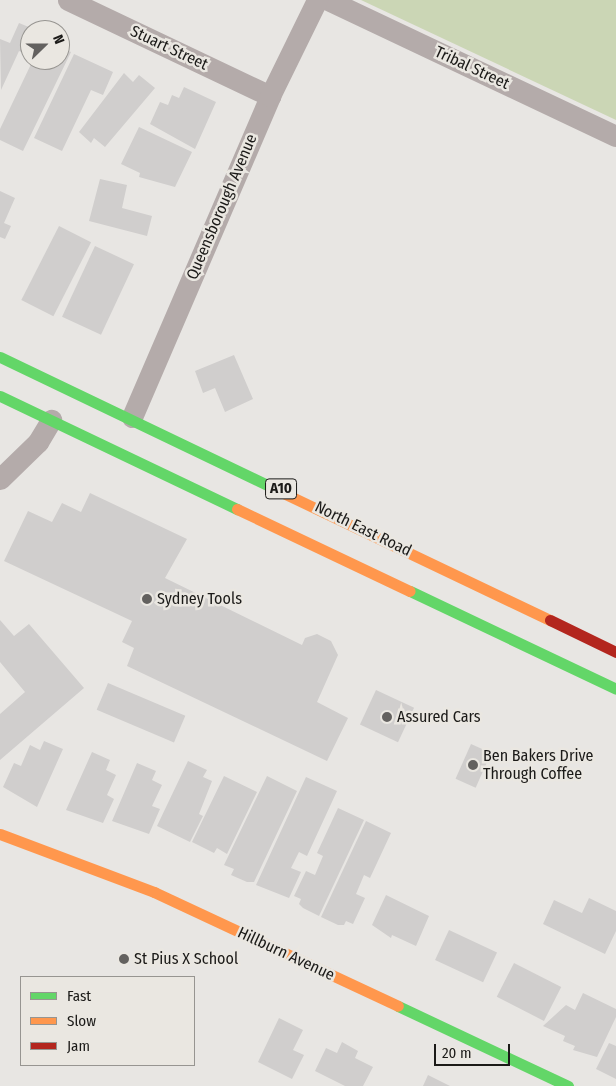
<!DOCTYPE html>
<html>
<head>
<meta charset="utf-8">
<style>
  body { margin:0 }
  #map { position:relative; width:616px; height:1086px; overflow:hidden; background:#e8e6e3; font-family:"Fira Sans Condensed",sans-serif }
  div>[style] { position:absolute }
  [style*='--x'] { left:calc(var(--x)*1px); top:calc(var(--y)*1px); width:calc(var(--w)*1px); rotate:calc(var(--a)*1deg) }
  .green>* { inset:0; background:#cbd6b5 }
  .building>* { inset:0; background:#d0cecd; transform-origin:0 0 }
  .street>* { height:21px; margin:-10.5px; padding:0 10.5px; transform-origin:10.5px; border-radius:10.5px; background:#b4abaa }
  .fast>* { height:11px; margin:-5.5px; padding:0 5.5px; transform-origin:5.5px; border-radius:5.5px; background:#63d668 }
  .slow>* { height:11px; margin:-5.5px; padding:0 5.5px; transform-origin:5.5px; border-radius:5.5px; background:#ff974d }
  .jam>* { height:11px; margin:-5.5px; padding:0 5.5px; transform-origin:5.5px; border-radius:5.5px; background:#b3261e }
  .dots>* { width:14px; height:14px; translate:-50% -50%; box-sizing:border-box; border:2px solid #eae7e1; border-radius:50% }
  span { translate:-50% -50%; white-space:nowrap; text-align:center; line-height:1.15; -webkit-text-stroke:5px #eae7e1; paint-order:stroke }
  .shield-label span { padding:1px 4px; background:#eae7e1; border:1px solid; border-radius:4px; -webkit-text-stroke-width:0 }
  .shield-label { font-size:15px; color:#1b1a18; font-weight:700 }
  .street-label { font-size:16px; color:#1b1a18 }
  .poi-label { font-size:16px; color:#1b1a18 }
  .left { translate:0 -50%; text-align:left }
  .legend { position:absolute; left:20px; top:976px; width:175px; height:90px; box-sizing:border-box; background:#eae7e1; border:1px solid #979591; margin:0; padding:6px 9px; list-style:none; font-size:15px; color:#1b1a18 }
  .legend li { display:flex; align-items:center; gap:10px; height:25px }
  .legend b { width:25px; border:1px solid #979591 }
  .north { position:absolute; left:20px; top:20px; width:50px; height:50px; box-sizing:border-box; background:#eae7e1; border:1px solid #979591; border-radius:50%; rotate:68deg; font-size:14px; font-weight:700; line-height:20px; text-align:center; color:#1b1a18 }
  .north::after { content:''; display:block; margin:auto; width:18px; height:22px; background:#63615f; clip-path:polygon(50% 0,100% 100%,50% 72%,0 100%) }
  .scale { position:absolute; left:434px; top:1044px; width:76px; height:22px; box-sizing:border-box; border:2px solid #1b1a18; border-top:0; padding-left:6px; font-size:15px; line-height:18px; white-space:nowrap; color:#1b1a18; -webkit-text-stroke:4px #eae7e1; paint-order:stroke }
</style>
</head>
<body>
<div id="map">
  <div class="green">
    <div style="clip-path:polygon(361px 0,616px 0,616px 120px)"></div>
  </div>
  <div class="building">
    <div style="clip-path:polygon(19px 23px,36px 30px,30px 30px,30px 56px,19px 51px,1px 90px,0 39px,10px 43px)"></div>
    <div style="clip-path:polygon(60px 47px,71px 52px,23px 151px,0 140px,0 129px,33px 60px,60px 60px)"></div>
    <div style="clip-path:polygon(74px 54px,113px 72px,103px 95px,91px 90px,62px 151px,34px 138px)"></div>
    <div style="clip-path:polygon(124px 73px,133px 82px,139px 75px,155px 88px,105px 147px,94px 138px,91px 143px,79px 132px)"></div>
    <div style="clip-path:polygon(184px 87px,216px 102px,195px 149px,150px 124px,160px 102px,168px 105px,172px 95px,179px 98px)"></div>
    <div style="clip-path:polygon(139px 127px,192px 152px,175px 187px,139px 177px,140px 173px,121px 164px)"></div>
    <div style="clip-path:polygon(100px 179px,127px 185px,122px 208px,152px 216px,147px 236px,89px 221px)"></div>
    <div style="clip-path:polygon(0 191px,15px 198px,4px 223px,11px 226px,5px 239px,0 237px)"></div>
    <div style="left:59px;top:226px;width:36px;height:83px;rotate:27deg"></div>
    <div style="left:95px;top:246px;width:43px;height:78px;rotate:25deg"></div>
    <div style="clip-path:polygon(234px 355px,253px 399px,225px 412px,215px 388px,203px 393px,195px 371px)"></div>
    <div style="clip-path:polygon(90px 493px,187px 539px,165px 578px,302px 645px,305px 638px,317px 634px,331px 641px,338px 655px,317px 702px,348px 718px,327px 761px,127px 666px,134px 648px,122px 642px,132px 621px,4px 561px,28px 511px,52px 522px,62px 503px,81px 512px)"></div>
    <div style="clip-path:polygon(0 620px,14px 636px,29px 624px,84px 688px,0 760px,0 714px,25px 692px,0 662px)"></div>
    <div style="left:108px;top:683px;width:84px;height:29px;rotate:23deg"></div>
    <div style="left:376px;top:690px;width:42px;height:38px;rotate:25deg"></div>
    <div style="clip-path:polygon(44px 741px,63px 749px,37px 807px,3px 787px,14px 763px,21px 766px,30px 745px,40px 750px)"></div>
    <div style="left:471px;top:744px;width:22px;height:38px;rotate:24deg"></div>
    <div style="clip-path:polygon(92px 752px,110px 760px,106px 770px,116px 775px,107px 795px,114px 799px,103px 823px,66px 810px)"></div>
    <div style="clip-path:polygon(188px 761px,207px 770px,203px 777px,212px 781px,199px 814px,203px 816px,190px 842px,157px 826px)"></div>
    <div style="clip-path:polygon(137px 763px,156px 771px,152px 780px,162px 785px,152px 806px,160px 809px,149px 834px,112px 821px)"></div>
    <div style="clip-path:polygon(224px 776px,257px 792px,227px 854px,217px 848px,214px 853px,192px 842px)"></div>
    <div style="clip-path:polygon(267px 776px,297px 791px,254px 882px,247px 882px,231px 875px,234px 869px,224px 865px)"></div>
    <div style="clip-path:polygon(306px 777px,337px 791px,307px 856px,299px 852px,291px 868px,301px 872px,289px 898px,256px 885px)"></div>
    <div style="clip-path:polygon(338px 808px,364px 820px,319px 916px,303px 908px,299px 904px,301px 899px,294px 896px,306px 871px,315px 875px,323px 856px,317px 853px)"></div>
    <div style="clip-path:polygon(366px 821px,391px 833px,370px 878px,364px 875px,356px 894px,365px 898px,353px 924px,346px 921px,344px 925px,338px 925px,321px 917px)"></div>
    <div style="clip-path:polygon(386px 895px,429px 916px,416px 946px,392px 935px,391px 938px,372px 925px)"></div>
    <div style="clip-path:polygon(589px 898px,616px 911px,616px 931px,605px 954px,543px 924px,554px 900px,582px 913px)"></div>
    <div style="left:449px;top:930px;width:53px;height:33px;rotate:25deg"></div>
    <div style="left:514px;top:963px;width:53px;height:38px;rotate:27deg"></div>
    <div style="clip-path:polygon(583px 993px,616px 1009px,616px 1017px,597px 1057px,573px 1050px,575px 1046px,563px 1041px,565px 1036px,543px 1026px,566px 1005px,575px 1010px)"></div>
    <div style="clip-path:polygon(279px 1018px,303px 1030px,293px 1050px,304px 1055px,292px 1079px,258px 1062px)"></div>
    <div style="clip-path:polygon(342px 1042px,358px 1051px,355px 1058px,373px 1067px,363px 1086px,345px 1086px,315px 1071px,326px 1048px,337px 1053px)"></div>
    <div style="clip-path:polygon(609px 1043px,616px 1046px,616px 1079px,596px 1069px)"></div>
    <div style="clip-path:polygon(428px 1075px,450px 1086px,423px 1086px)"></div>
  </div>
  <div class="street">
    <div style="--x:68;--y:0;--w:224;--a:25.4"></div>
    <div style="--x:328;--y:0;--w:318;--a:25.3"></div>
    <div style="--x:132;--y:417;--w:349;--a:-66.7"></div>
    <div style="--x:270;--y:96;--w:107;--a:-63.9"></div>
    <div style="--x:0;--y:479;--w:53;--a:-44.2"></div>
    <div style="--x:38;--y:442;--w:26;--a:-59"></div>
  </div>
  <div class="fast">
    <div style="--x:0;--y:357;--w:305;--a:25.6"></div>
    <div style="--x:0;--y:396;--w:263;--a:25.5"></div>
    <div style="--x:410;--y:591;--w:228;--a:25.4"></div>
    <div style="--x:398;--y:1006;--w:188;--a:25.2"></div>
  </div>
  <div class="slow">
    <div style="--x:275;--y:489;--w:305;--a:25.5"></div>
    <div style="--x:237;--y:509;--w:191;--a:25.4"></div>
    <div style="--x:0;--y:834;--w:165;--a:20.6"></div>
    <div style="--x:154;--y:892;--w:269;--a:25"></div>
  </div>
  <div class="jam">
    <div style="--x:550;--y:620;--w:73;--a:25.9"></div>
  </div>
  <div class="dots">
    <div style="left:147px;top:599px;background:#63615f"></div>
    <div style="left:387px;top:717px;background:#63615f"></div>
    <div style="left:473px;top:765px;background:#63615f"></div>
    <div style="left:124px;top:959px;background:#63615f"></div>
  </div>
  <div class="shield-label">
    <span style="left:281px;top:489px">A10</span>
  </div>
  <div class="street-label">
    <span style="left:169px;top:48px;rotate:25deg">Stuart Street</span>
    <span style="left:472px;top:68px;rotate:25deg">Tribal Street</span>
    <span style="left:222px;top:207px;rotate:-67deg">Queensborough Avenue</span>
    <span style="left:363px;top:529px;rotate:26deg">North East Road</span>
    <span style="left:286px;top:954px;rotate:25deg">Hillburn Avenue</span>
  </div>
  <div class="poi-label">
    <span class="left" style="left:157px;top:599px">Sydney Tools</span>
    <span class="left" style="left:397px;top:717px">Assured Cars</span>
    <span class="left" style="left:483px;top:765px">Ben Bakers Drive<br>Through Coffee</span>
    <span class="left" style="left:134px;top:959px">St Pius X School</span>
  </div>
  <ul class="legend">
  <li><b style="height:6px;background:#63d668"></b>Fast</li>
  <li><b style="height:6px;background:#ff974d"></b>Slow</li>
  <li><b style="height:6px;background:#b3261e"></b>Jam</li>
  </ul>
  <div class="north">N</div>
  <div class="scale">20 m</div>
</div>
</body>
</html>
